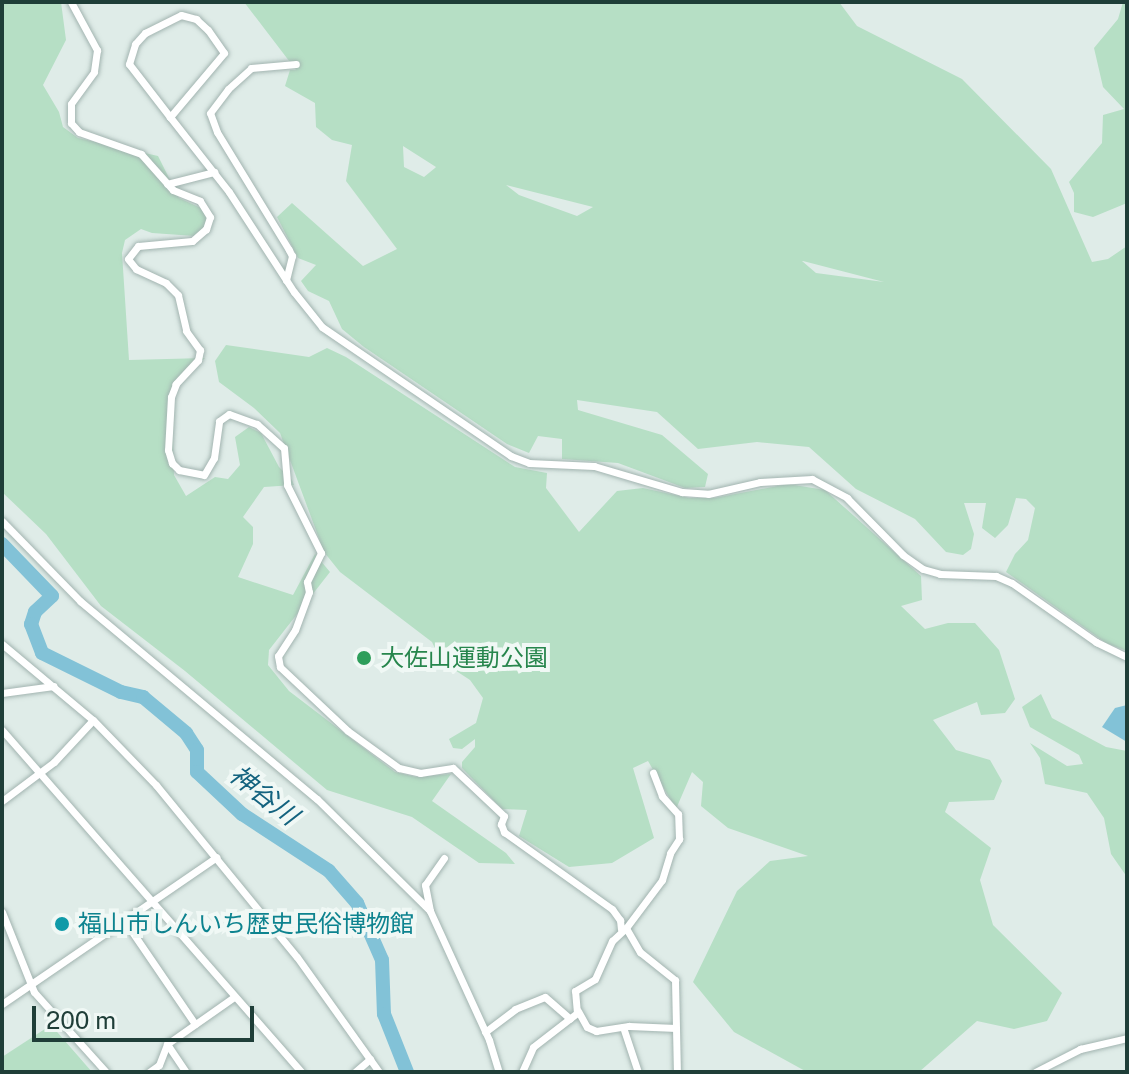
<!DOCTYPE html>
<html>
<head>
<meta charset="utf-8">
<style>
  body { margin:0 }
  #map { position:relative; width:1129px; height:1074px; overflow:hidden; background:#dfece8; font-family:"Public Sans","Noto Sans JP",sans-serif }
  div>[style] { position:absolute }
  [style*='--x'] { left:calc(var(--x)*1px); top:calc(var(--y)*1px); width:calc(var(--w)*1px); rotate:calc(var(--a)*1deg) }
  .green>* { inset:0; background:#b6dfc5 }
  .water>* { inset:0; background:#82c2d7 }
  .river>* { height:14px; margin:-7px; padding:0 7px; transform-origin:7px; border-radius:7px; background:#82c2d7 }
  .roads { filter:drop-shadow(0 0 2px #a2b4b0) drop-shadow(0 0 2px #a2b4b0) }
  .minor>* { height:7px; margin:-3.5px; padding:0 3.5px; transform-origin:3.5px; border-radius:3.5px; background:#fff }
  .dots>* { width:22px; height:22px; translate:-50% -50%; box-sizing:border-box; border:4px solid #f0f8f5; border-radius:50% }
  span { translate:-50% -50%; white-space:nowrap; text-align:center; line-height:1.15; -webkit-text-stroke:8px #f0f8f5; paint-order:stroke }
  .leisure-label { font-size:24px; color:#27864d }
  .left { translate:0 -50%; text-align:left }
  .culture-label { font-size:24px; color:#0d838f }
  .water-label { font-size:26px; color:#14637f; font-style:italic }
  .frame { position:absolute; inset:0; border:4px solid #1f3e38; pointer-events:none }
  .scale { position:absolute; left:32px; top:1006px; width:222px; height:36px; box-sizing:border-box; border:4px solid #1f3e38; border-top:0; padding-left:10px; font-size:24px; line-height:28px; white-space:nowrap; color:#1f3e38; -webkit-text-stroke:6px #f0f8f5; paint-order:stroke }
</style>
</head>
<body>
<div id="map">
  <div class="green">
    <div style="clip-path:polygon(2px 2px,61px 2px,66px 40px,43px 85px,59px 112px,63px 127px,78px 138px,158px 156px,179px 198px,203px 209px,213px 221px,208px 230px,195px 236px,152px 233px,141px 229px,125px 240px,122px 253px,129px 360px,205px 358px,180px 381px,172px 403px,174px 475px,186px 496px,215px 477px,228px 479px,240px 465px,235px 437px,249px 427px,261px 433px,279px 467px,292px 480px,294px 485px,264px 487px,243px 517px,253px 527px,253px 544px,238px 577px,293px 595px,315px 554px,330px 572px,269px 650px,268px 665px,289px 691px,395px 772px,416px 777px,451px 774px,432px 801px,506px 853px,515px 864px,479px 863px,412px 817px,327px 790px,185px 671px,101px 606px,46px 534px,2px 492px)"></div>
    <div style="clip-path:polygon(evenodd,244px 2px,839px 2px,857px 26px,962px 79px,1051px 169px,1092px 262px,1108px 259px,1127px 246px,1127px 651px,1106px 643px,1006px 572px,1015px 554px,1028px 540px,1035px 508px,1026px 499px,1016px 498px,1008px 525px,995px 538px,982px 528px,986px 503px,964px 503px,974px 534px,971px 549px,963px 555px,946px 552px,915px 519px,856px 489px,809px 447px,757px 442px,698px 449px,657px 412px,577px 400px,578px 410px,662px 435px,708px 474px,705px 487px,685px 488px,618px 463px,562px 459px,562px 439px,538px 436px,529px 453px,507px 444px,364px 347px,342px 329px,329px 301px,308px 291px,301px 281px,316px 265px,298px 258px,277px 217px,292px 203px,363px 266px,397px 249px,346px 181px,352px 145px,332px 140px,316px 127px,315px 103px,285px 86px,290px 70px,296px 70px,244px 2px,403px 146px,436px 167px,435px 168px,424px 177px,404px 167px,403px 146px,244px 2px,506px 185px,593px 207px,577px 216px,519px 195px,506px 185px,244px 2px,802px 261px,803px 261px,884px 282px,816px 273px,802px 261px)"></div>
    <div style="clip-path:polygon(1123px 2px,1127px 2px,1127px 203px,1093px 217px,1074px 212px,1074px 193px,1069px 182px,1102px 143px,1103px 115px,1124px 109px,1103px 87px,1094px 48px,1118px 19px)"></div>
    <div style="clip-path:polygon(226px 345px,309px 357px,327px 348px,346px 357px,515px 467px,547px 473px,546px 488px,579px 532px,617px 491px,643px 488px,689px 498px,714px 498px,788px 484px,825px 490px,921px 576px,922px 600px,901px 606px,925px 629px,948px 623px,975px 623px,999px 650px,1015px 699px,1005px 713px,981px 715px,977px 702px,933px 720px,956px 750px,990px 760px,1002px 781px,994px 800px,949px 802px,945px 812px,991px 848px,980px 880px,993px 925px,1062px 993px,1047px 1021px,1014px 1029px,977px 1021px,919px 1072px,807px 1072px,734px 1032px,693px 982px,737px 891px,770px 861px,808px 856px,728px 828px,701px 806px,703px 782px,692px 772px,676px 809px,648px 761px,633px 768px,654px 838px,612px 863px,569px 867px,519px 836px,527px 810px,502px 809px,462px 768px,462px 762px,475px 747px,475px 739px,462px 749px,453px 748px,449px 739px,476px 723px,483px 698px,470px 680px,441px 661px,432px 642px,340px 572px,324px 552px,280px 433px,254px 408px,219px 382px,215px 361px)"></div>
    <div style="clip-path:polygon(1041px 694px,1052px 718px,1106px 747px,1127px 751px,1127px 877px,1111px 854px,1104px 818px,1087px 793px,1045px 784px,1040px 758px,1030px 743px,1067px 766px,1083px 764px,1079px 755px,1030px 727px,1022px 707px)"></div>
    <div style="clip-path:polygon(51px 1025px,92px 1072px,2px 1072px,2px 1057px)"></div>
  </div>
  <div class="water">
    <div style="clip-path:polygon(1127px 705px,1127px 742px,1102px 727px,1115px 708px)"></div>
  </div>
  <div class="river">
    <div style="--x:2;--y:544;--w:72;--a:46.1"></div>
    <div style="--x:52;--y:596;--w:23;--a:137"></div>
    <div style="--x:35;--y:612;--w:13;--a:108"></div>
    <div style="--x:31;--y:624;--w:31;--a:69"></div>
    <div style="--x:42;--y:653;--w:88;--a:26.3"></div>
    <div style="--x:121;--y:692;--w:23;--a:13"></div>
    <div style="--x:143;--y:697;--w:56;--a:39.9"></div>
    <div style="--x:186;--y:733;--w:20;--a:57"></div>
    <div style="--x:197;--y:750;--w:22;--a:90"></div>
    <div style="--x:197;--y:772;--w:62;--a:43"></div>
    <div style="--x:242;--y:814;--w:104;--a:33.2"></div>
    <div style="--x:329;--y:871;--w:43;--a:48.8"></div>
    <div style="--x:357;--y:903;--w:62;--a:66.3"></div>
    <div style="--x:382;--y:960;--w:54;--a:87.9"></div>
    <div style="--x:384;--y:1014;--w:62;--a:68.4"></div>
  </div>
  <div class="roads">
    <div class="minor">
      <div style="--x:71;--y:2;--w:55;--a:61.6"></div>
      <div style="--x:97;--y:50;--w:22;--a:98"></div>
      <div style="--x:94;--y:72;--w:39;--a:126"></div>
      <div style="--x:71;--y:104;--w:19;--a:90"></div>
      <div style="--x:71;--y:123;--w:12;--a:48"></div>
      <div style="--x:79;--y:132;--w:66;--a:19.5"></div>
      <div style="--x:141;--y:154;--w:48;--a:48.4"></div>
      <div style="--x:173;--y:190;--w:29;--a:22"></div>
      <div style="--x:200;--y:201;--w:19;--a:58"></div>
      <div style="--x:210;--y:217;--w:13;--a:108"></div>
      <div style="--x:206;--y:229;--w:18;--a:139"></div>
      <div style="--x:192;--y:241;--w:54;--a:174.7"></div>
      <div style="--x:138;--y:246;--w:16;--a:128"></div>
      <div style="--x:128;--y:259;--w:13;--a:51"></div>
      <div style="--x:136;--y:269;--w:33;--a:25"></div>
      <div style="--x:166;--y:283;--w:17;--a:45"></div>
      <div style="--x:178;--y:295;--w:37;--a:77"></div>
      <div style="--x:186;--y:331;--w:24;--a:54"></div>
      <div style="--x:200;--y:350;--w:10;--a:101"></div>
      <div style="--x:198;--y:360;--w:33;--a:133"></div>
      <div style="--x:176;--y:384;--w:14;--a:111"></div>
      <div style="--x:171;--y:397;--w:53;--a:93.2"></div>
      <div style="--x:168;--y:450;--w:14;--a:73"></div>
      <div style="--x:172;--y:463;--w:10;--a:45"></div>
      <div style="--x:179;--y:470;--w:25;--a:11"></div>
      <div style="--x:204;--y:475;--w:20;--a:-60"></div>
      <div style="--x:214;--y:458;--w:37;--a:-82"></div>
      <div style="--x:219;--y:421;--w:12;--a:-35"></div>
      <div style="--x:229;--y:414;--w:30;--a:20"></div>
      <div style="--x:257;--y:424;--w:36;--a:42"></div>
      <div style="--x:284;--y:448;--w:37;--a:85"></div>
      <div style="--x:287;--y:485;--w:76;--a:63.4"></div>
      <div style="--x:321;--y:553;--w:32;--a:116"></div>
      <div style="--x:307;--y:582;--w:10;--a:79"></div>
      <div style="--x:309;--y:592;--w:40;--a:110.2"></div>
      <div style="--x:295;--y:630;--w:31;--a:123"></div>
      <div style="--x:278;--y:656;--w:11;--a:80"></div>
      <div style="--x:280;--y:667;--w:93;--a:43.3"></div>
      <div style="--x:348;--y:731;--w:63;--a:36"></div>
      <div style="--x:399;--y:768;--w:22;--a:13"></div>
      <div style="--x:420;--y:773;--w:33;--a:-9"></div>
      <div style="--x:453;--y:768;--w:70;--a:43.3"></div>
      <div style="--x:504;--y:816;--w:9;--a:111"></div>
      <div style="--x:501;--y:824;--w:9;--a:69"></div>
      <div style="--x:504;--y:832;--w:133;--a:35.5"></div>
      <div style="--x:612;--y:909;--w:14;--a:54"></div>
      <div style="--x:620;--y:920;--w:9;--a:84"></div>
      <div style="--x:181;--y:15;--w:16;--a:15"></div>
      <div style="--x:196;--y:19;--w:16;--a:43"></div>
      <div style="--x:208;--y:30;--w:28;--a:55"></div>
      <div style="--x:224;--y:53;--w:84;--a:130.2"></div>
      <div style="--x:170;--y:117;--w:67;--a:-127.7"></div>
      <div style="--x:129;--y:64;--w:21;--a:-73"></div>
      <div style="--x:135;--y:44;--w:15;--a:-48"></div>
      <div style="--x:145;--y:33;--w:40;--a:-26.6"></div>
      <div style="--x:170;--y:117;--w:95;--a:51.8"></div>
      <div style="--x:229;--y:192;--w:119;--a:57"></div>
      <div style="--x:294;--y:292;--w:45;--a:51.3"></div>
      <div style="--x:322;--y:327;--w:229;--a:34.3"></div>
      <div style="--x:511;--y:456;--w:19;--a:21"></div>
      <div style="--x:529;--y:463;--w:65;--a:2.6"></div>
      <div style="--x:594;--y:466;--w:92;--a:16.5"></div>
      <div style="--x:682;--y:492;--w:26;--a:4"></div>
      <div style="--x:708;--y:494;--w:53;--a:-13"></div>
      <div style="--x:760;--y:482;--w:52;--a:-3.3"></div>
      <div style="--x:812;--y:479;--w:40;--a:28"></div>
      <div style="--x:847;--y:498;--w:80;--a:45.5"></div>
      <div style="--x:903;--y:555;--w:24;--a:35"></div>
      <div style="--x:923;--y:569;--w:18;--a:16"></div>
      <div style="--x:940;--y:574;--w:56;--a:2"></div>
      <div style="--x:996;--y:576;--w:17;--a:24"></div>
      <div style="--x:1012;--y:583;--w:103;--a:35.1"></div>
      <div style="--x:1096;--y:642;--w:34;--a:26"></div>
      <div style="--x:167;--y:184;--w:49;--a:-14.3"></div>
      <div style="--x:286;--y:280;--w:25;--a:-76"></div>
      <div style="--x:292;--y:256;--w:7;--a:-117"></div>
      <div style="--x:289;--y:250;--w:138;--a:-121.4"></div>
      <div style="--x:217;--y:132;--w:20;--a:-110"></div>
      <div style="--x:210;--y:113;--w:30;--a:-53"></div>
      <div style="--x:228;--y:89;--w:31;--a:-42"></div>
      <div style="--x:251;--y:68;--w:45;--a:-5.1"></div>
      <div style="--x:2;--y:521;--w:112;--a:45.7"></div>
      <div style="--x:80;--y:601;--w:309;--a:39.9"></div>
      <div style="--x:317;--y:799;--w:159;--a:44.7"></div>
      <div style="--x:2;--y:644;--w:119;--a:39.9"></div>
      <div style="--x:93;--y:720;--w:91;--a:45.9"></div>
      <div style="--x:156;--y:785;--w:222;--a:50.7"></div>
      <div style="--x:297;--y:957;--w:141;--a:54.5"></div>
      <div style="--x:2;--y:693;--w:52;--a:-7.7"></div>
      <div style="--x:2;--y:730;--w:454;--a:48.8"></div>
      <div style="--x:2;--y:801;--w:65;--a:-36.9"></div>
      <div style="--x:54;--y:762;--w:57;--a:-47.1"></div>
      <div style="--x:444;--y:858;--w:33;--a:125"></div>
      <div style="--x:425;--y:885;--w:26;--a:79"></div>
      <div style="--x:430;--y:911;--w:142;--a:65.4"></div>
      <div style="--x:489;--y:1040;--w:34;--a:73"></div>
      <div style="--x:2;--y:912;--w:86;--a:68.2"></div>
      <div style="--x:34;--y:992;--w:108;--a:48"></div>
      <div style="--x:124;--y:920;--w:126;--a:55.7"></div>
      <div style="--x:626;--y:928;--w:60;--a:-53.1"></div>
      <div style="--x:662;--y:880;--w:28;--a:-73"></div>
      <div style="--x:670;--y:853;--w:17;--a:-57"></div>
      <div style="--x:679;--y:839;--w:25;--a:-92"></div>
      <div style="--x:678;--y:814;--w:24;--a:-132"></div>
      <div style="--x:662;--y:796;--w:25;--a:-111"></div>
      <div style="--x:2;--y:1004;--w:260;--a:-34.4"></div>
      <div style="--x:578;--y:1011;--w:18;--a:61"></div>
      <div style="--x:587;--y:1027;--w:10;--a:24"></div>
      <div style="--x:596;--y:1031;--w:33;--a:-9"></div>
      <div style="--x:629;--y:1026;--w:47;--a:2.4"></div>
      <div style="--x:623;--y:1027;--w:47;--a:71.6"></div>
      <div style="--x:485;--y:1032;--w:38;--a:-37"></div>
      <div style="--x:515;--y:1009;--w:32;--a:-22"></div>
      <div style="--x:545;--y:997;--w:33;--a:41"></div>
      <div style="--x:167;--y:1044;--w:34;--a:56"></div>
      <div style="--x:149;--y:1072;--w:12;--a:-35"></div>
      <div style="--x:159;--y:1065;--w:22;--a:-69"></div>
      <div style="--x:167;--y:1044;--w:82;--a:-35"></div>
      <div style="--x:355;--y:1072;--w:20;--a:-41"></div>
      <div style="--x:522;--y:1072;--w:27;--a:-66"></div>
      <div style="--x:533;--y:1047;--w:56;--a:-37.7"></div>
      <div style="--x:577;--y:1013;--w:22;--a:-95"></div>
      <div style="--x:575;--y:991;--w:23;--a:-31"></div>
      <div style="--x:595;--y:979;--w:42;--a:-65.9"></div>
      <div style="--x:612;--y:941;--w:19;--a:-43"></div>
      <div style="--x:626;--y:928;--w:28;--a:60"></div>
      <div style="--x:640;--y:952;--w:45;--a:38.7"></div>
      <div style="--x:675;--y:980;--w:92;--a:88.8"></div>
      <div style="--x:1035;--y:1072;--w:51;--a:-27.1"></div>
      <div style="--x:1080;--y:1049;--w:48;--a:-13.2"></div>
    </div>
  </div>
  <div class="dots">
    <div style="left:364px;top:658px;background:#2e9e5b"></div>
    <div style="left:62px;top:924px;background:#0f9aa8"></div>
  </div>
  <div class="leisure-label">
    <span class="left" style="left:380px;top:658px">大佐山運動公園</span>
  </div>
  <div class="culture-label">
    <span class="left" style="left:78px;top:924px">福山市しんいち歴史民俗博物館</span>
  </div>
  <div class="water-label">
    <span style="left:264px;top:795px;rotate:38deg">神谷川</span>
  </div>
  <div class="frame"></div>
  <div class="scale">200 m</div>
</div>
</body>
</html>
